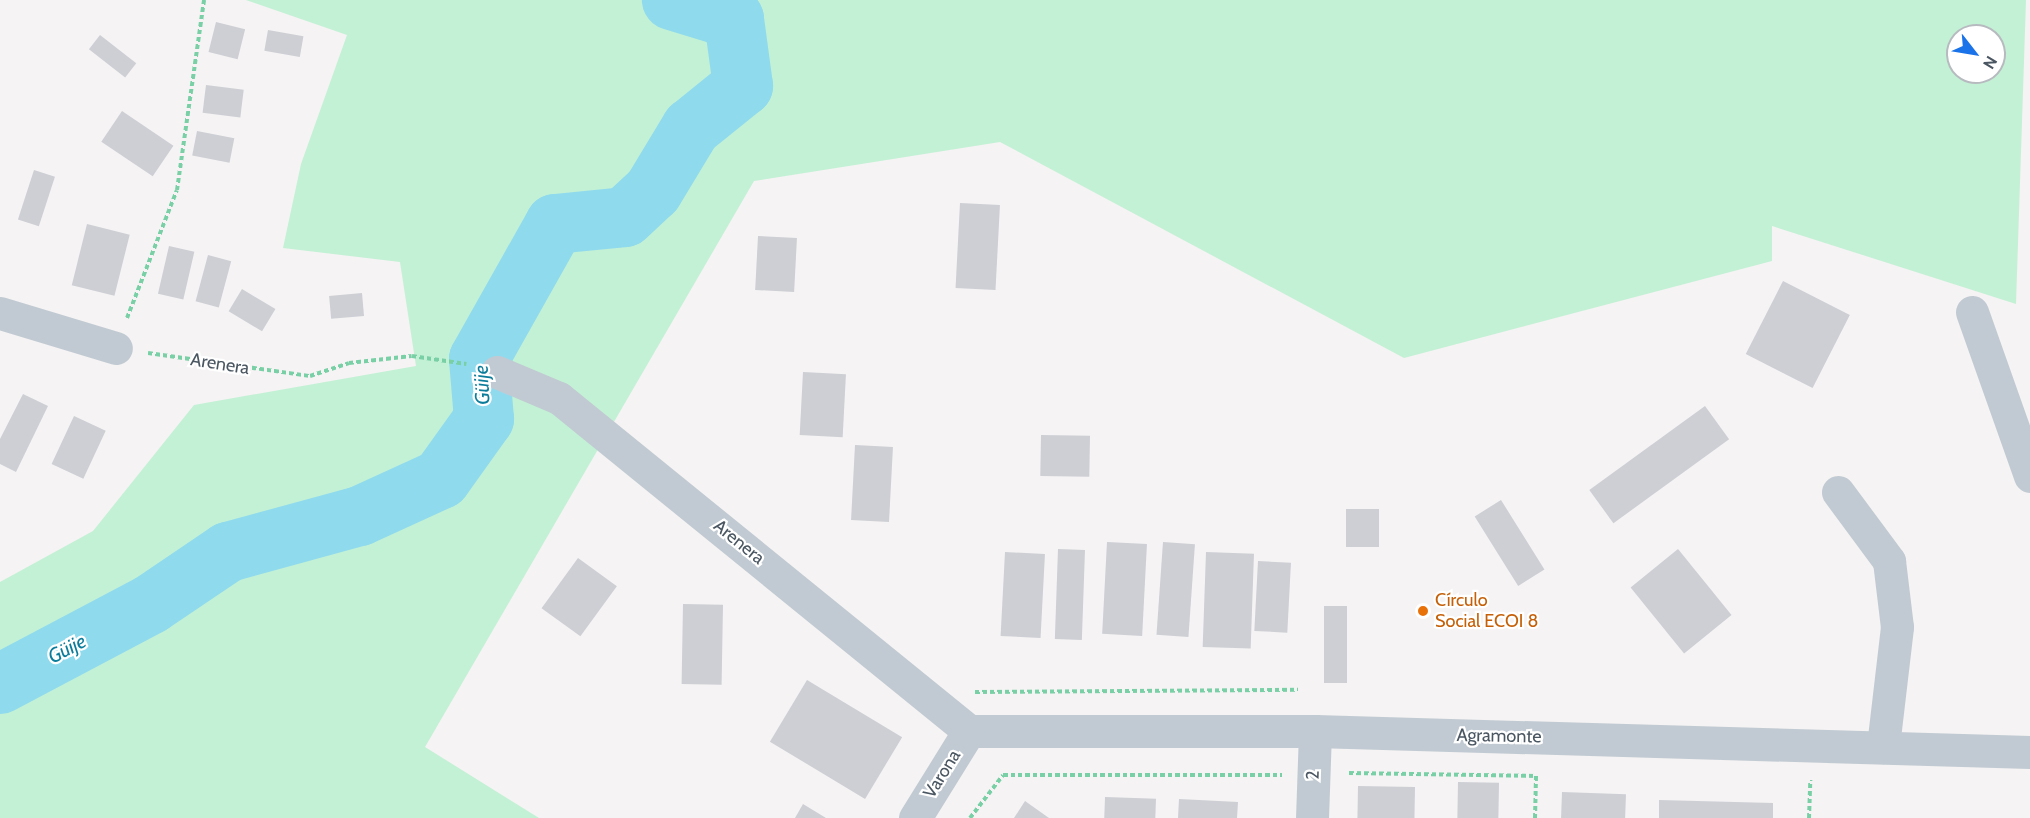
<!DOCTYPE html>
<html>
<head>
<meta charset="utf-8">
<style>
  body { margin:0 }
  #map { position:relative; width:2030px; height:818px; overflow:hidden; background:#f5f3f3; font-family:Cabin,sans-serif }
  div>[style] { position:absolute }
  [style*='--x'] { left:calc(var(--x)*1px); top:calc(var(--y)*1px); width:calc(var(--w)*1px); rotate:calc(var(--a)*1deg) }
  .green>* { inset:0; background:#c3f1d5 }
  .river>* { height:60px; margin:-30px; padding:0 30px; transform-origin:30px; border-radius:30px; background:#90daee }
  .building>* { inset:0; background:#cdcfd5; transform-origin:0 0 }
  .path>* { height:4px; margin-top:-2px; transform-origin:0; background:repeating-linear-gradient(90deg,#7ad0a6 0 4.5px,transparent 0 7.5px) }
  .minor>* { height:33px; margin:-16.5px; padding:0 16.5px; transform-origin:16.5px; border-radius:16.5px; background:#c1cad2 }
  .dots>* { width:16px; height:16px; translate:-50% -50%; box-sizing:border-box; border:3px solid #fff; border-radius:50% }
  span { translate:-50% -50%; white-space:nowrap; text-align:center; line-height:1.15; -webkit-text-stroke:4.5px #fff; paint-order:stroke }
  .street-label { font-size:18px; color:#4a5661 }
  .food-label { font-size:18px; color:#c56008 }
  .left { translate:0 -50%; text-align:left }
  .water-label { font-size:20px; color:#0c7c9b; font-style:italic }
  .north { position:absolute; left:1946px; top:24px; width:60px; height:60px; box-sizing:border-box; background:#fff; border:2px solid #b7bbc0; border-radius:50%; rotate:121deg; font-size:16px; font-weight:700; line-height:24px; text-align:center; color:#4a5661 }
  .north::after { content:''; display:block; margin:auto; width:21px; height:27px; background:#1a73e8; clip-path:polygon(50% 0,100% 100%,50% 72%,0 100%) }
</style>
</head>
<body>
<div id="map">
  <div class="green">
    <div style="clip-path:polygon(evenodd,246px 0,2026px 0,2016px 304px,1772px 226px,1772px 261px,1404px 358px,1000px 142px,754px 181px,425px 747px,539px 818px,0 818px,0 582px,93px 531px,194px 405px,416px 366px,400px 262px,283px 248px,301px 164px,347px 35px,246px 0,1958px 36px,1994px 36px,1994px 72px,1958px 72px,1958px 36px)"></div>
  </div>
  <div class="river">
    <div style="--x:0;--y:684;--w:171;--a:-27.9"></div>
    <div style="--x:151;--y:604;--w:93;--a:-34"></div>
    <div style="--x:228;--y:552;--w:137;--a:-15.3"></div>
    <div style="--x:360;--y:516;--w:89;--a:-24.6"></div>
    <div style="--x:441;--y:479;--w:74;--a:-54.4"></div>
    <div style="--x:484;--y:419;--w:60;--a:-94.8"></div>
    <div style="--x:479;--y:359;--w:155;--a:-60.6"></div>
    <div style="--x:555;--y:224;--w:70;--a:-5.7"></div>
    <div style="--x:625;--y:217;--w:38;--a:-43"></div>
    <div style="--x:653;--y:191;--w:74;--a:-58.9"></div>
    <div style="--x:691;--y:128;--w:67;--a:-38.9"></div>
    <div style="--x:743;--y:86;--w:68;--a:-97.7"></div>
    <div style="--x:734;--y:19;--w:65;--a:-163"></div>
  </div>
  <div class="building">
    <div style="left:216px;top:22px;width:30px;height:31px;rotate:14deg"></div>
    <div style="left:268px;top:30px;width:36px;height:21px;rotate:10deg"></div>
    <div style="left:100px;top:35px;width:46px;height:18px;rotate:38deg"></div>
    <div style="left:206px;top:85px;width:38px;height:28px;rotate:7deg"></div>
    <div style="left:122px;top:111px;width:62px;height:37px;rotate:34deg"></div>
    <div style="left:197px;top:131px;width:38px;height:25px;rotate:11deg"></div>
    <div style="left:34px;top:170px;width:22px;height:52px;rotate:18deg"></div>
    <div style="left:960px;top:203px;width:40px;height:85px;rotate:3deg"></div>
    <div style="left:87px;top:224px;width:44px;height:63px;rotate:14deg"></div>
    <div style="left:758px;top:236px;width:39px;height:54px;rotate:3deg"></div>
    <div style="left:169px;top:246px;width:26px;height:49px;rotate:13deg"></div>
    <div style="left:208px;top:255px;width:24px;height:48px;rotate:15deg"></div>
    <div style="left:1783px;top:281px;width:75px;height:82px;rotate:27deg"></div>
    <div style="left:242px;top:289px;width:39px;height:26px;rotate:31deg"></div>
    <div style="left:362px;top:293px;width:23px;height:33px;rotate:85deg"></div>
    <div style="left:803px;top:372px;width:43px;height:63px;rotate:3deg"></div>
    <div style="clip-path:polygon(23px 394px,48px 406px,16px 472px,0 464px,0 439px)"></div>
    <div style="left:1705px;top:406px;width:41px;height:143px;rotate:54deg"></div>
    <div style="left:74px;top:416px;width:35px;height:53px;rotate:25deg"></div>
    <div style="left:1041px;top:435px;width:49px;height:41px;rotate:1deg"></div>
    <div style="left:855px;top:445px;width:38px;height:75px;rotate:3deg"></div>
    <div style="left:1501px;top:500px;width:82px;height:31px;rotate:58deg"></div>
    <div style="left:1346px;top:509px;width:33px;height:38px"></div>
    <div style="left:1107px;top:542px;width:40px;height:92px;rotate:3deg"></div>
    <div style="left:1163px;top:542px;width:32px;height:93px;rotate:4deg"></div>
    <div style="left:1058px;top:549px;width:27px;height:90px;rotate:2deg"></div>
    <div style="left:1678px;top:549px;width:85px;height:61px;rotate:51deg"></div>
    <div style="left:1005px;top:552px;width:40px;height:84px;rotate:3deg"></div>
    <div style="left:1206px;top:552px;width:48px;height:95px;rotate:2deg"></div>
    <div style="left:578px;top:558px;width:48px;height:62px;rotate:36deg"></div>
    <div style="left:1258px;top:561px;width:33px;height:70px;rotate:3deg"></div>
    <div style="left:683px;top:604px;width:40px;height:80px;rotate:1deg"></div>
    <div style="left:1324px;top:606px;width:23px;height:77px"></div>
    <div style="left:807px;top:680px;width:111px;height:72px;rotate:31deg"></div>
    <div style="left:1458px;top:782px;width:41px;height:36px;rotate:1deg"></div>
    <div style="left:1358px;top:786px;width:57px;height:32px;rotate:1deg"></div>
    <div style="left:1562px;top:792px;width:64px;height:26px;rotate:2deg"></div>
    <div style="left:1105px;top:797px;width:51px;height:21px;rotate:2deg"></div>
    <div style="clip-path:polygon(1179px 799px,1238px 802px,1237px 818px,1178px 818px)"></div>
    <div style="clip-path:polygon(1659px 800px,1773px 803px,1773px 818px,1659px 818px)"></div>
    <div style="clip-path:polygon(1025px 801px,1049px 818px,1014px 818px)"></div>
    <div style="clip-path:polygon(803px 804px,826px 818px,795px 818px)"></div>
  </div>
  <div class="path">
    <div style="--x:127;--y:318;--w:137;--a:-68.7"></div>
    <div style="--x:177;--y:190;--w:192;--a:-81.9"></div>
    <div style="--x:148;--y:353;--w:164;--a:8.1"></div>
    <div style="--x:310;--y:376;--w:41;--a:-18.4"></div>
    <div style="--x:349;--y:363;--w:63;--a:-6.3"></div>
    <div style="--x:412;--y:356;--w:55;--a:8.4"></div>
    <div style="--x:975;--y:692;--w:323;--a:-0.4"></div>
    <div style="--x:1349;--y:773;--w:187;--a:0.9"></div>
    <div style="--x:970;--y:818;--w:54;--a:-52.5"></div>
    <div style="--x:1003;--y:775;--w:279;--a:0"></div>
    <div style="--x:1535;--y:818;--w:42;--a:-88.6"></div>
    <div style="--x:1809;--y:818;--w:38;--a:-88"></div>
  </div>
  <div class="minor">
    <div style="--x:1972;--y:312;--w:174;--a:70.5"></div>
    <div style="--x:0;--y:313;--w:121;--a:16.8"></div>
    <div style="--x:497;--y:372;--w:67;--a:22.8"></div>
    <div style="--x:559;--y:398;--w:528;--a:39.08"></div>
    <div style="--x:1838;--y:492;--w:86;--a:53.5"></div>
    <div style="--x:1889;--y:561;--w:66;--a:83.1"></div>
    <div style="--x:1897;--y:627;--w:121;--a:96.7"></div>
    <div style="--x:969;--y:731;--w:346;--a:0"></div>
    <div style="--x:1315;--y:731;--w:715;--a:1.68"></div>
    <div style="--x:915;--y:818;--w:102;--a:-58.2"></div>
    <div style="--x:1312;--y:818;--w:87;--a:-88"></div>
  </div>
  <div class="dots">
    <div style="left:1423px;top:611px;background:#e8710a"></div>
  </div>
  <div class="street-label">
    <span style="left:220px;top:364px;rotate:9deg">Arenera</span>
    <span style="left:739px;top:542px;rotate:39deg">Arenera</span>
    <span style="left:1499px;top:736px;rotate:1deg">Agramonte</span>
    <span style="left:942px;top:774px;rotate:-58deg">Varona</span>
    <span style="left:1313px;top:775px;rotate:-88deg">2</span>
  </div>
  <div class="food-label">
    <span class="left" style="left:1435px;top:611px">Círculo<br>Social ECOI 8</span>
  </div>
  <div class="water-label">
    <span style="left:482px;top:385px;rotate:-93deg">Güije</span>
    <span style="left:67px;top:649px;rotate:-28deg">Güije</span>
  </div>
  <div class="north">N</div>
</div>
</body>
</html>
